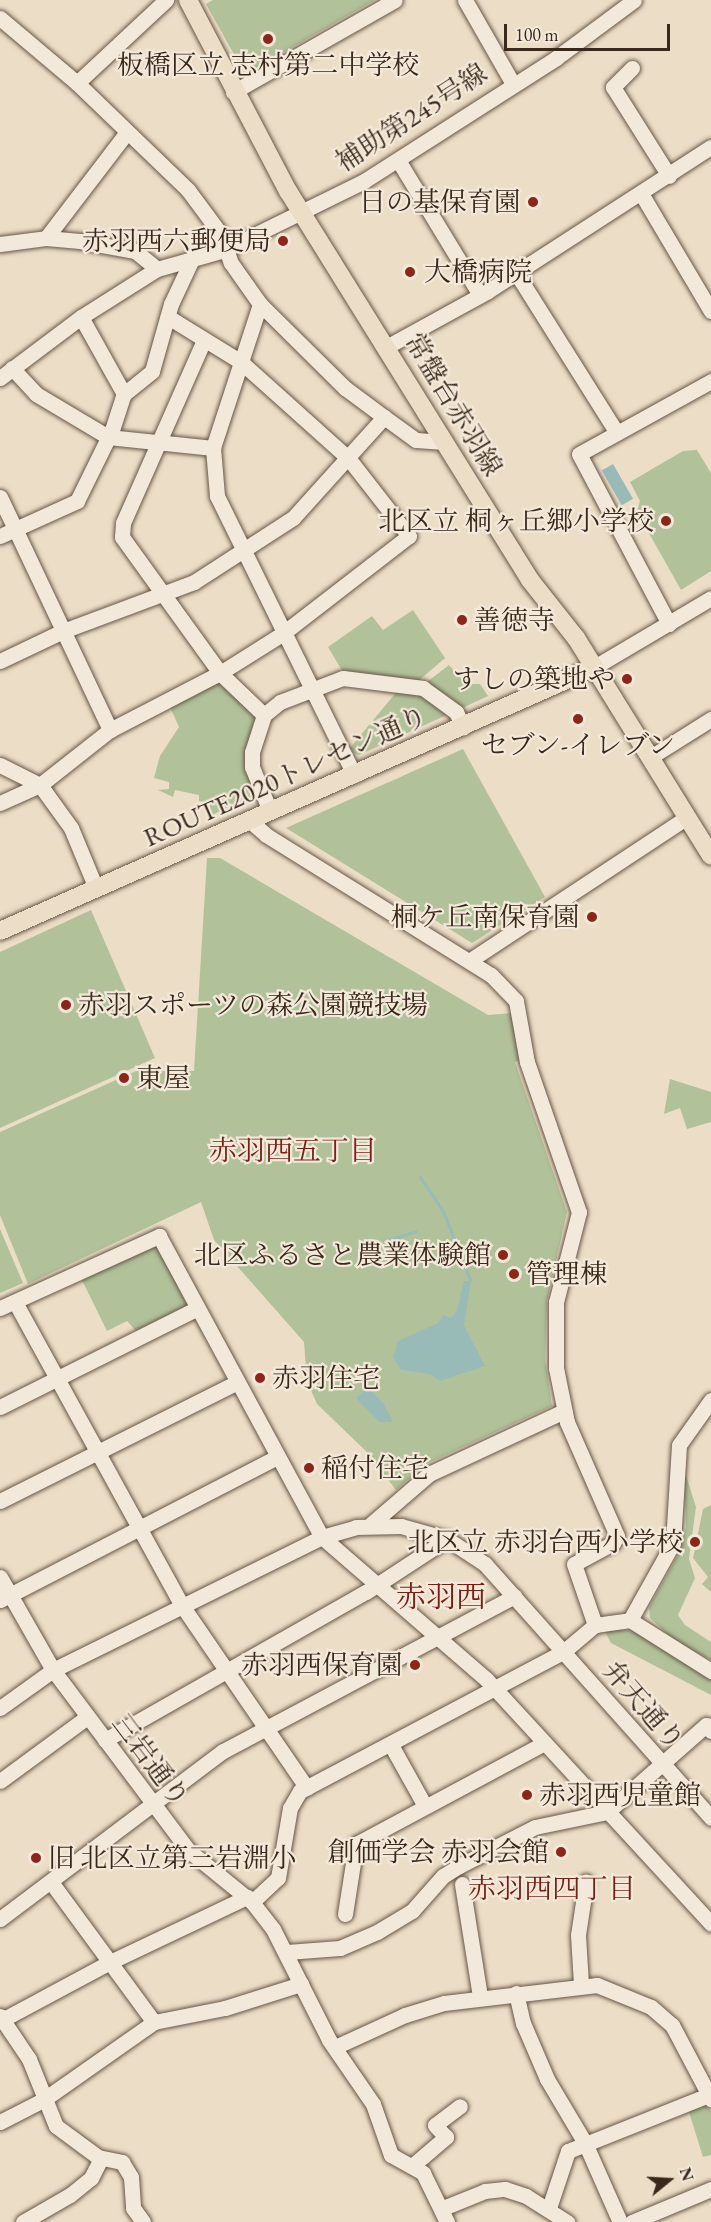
<!DOCTYPE html>
<html>
<head>
<meta charset="utf-8">
<style>
  body { margin:0 }
  #map { position:relative; width:711px; height:2222px; overflow:hidden; background:#ecddc6; font-family:"EB Garamond","Noto Serif JP",serif }
  div>[style] { position:absolute }
  [style*='--x'] { left:calc(var(--x)*1px); top:calc(var(--y)*1px); width:calc(var(--w)*1px); rotate:calc(var(--a)*1deg) }
  .green>* { inset:0; background:#b1c29a }
  .water>* { inset:0; background:#99bbb8; transform-origin:0 0 }
  .stream>* { height:3px; margin:-1.5px; padding:0 1.5px; transform-origin:1.5px; border-radius:1.5px; background:#99bbb8 }
  .roads { filter:drop-shadow(0 0 2px #665646) drop-shadow(0 0 2px #665646) }
  .minor>* { height:15px; margin:-7.5px; padding:0 7.5px; transform-origin:7.5px; border-radius:7.5px; background:#f3e9da }
  .major>* { height:18px; margin:-9px; padding:0 9px; transform-origin:9px; border-radius:9px; background:#ecddc6 }
  .dots>* { width:16px; height:16px; translate:-50% -50%; box-sizing:border-box; border:3px solid #f3e9da; border-radius:50% }
  span { translate:-50% -50%; white-space:nowrap; text-align:center; line-height:1.15; -webkit-text-stroke:4.5px #f3e9da; paint-order:stroke }
  .poi-label { font-size:27px; color:#3a291b }
  .right { translate:-100% -50%; text-align:right }
  .left { translate:0 -50%; text-align:left }
  .street-label { font-size:27px; color:#3a291b }
  .neighbourhood-label { font-size:28px; color:#7a1f14 }
  .quarter-label { font-size:30px; color:#7a1f14 }
  .north { position:absolute; left:639px; top:2150px; width:60px; height:60px; -webkit-text-stroke:4px #f3e9da; paint-order:stroke; rotate:72deg; font-size:16px; font-weight:700; line-height:24px; text-align:center; color:#3a291b }
  .north::after { content:''; display:block; margin:auto; width:21px; height:27px; background:#3a291b; clip-path:polygon(50% 0,100% 100%,50% 72%,0 100%) }
  .scale { position:absolute; left:504px; top:24px; width:166px; height:27px; box-sizing:border-box; border:3px solid #3a291b; border-top:0; padding-left:8px; font-size:18px; line-height:21px; white-space:nowrap; color:#3a291b; -webkit-text-stroke:4px #f3e9da; paint-order:stroke }
</style>
</head>
<body>
<div id="map">
  <div class="green">
    <div style="clip-path:polygon(213px 0,375px 0,245px 74px,206px 4px)"></div>
    <div style="clip-path:polygon(697px 450px,711px 473px,711px 571px,681px 590px,637px 512px,640px 501px,630px 482px,683px 451px)"></div>
    <div style="clip-path:polygon(413px 610px,445px 658px,416px 683px,344px 674px,328px 647px,372px 616px,383px 630px)"></div>
    <div style="clip-path:polygon(449px 665px,466px 684px,480px 684px,488px 696px,458px 710px,423px 685px)"></div>
    <div style="clip-path:polygon(223px 679px,256px 719px,259px 793px,210px 816px,210px 803px,199px 801px,199px 795px,175px 790px,173px 797px,158px 790px,169px 789px,169px 782px,154px 778px,160px 756px,179px 727px,169px 705px)"></div>
    <div style="clip-path:polygon(399px 689px,421px 691px,451px 713px,359px 755px,354px 753px,350px 748px)"></div>
    <div style="clip-path:polygon(463px 749px,545px 897px,472px 943px,286px 828px)"></div>
    <div style="clip-path:polygon(207px 858px,220px 858px,488px 1015px,512px 1013px,521px 1060px,515px 1062px,567px 1212px,547px 1301px,545px 1359px,552px 1406px,426px 1464px,396px 1490px,369px 1454px,317px 1404px,307px 1381px,304px 1342px,214px 1240px,201px 1202px,28px 1284px,0 1215px,0 1132px,136px 1071px,194px 1071px)"></div>
    <div style="clip-path:polygon(91px 910px,155px 1058px,0 1128px,0 952px)"></div>
    <div style="clip-path:polygon(670px 1079px,711px 1092px,711px 1122px,687px 1129px,680px 1108px,664px 1114px)"></div>
    <div style="clip-path:polygon(0 1229px,23px 1283px,0 1293px)"></div>
    <div style="clip-path:polygon(153px 1246px,159px 1247px,188px 1307px,137px 1332px,127px 1321px,107px 1331px,81px 1278px)"></div>
    <div style="clip-path:polygon(684px 1469px,696px 1507px,689px 1559px,695px 1578px,678px 1615px,685px 1625px,711px 1642px,711px 1660px,675px 1641px,650px 1618px,649px 1607px,677px 1557px,686px 1527px)"></div>
    <div style="clip-path:polygon(711px 1505px,711px 1592px,702px 1584px,708px 1577px,693px 1558px,703px 1509px)"></div>
    <div style="clip-path:polygon(603px 1628px,634px 1631px,711px 1677px,711px 1695px,611px 1643px)"></div>
    <div style="clip-path:polygon(704px 2105px,711px 2111px,711px 2155px,703px 2157px,688px 2109px)"></div>
  </div>
  <div class="water">
    <div style="left:613px;top:464px;width:40px;height:13px;rotate:60deg"></div>
    <div style="clip-path:polygon(464px 1281px,471px 1281px,464px 1325px,485px 1366px,440px 1381px,430px 1374px,401px 1370px,393px 1357px,398px 1341px,438px 1323px,443px 1315px,451px 1318px,457px 1311px)"></div>
    <div style="clip-path:polygon(368px 1387px,384px 1404px,393px 1422px,379px 1422px,356px 1398px)"></div>
  </div>
  <div class="stream">
    <div style="--x:420;--y:1177;--w:41;--a:55.9"></div>
    <div style="--x:443;--y:1211;--w:74;--a:68.6"></div>
    <div style="--x:389;--y:1240;--w:28;--a:-18"></div>
  </div>
  <div class="roads">
    <div class="minor">
      <div style="--x:465;--y:0;--w:95;--a:60.2"></div>
      <div style="--x:0;--y:18;--w:101;--a:40.2"></div>
      <div style="--x:77;--y:83;--w:154;--a:43.9"></div>
      <div style="--x:188;--y:190;--w:57;--a:53.5"></div>
      <div style="--x:222;--y:236;--w:28;--a:72"></div>
      <div style="--x:231;--y:263;--w:50;--a:54.7"></div>
      <div style="--x:260;--y:304;--w:151;--a:108.1"></div>
      <div style="--x:213;--y:448;--w:48;--a:85.2"></div>
      <div style="--x:217;--y:496;--w:311;--a:63.8"></div>
      <div style="--x:632;--y:68;--w:27;--a:135"></div>
      <div style="--x:613;--y:87;--w:105;--a:57.8"></div>
      <div style="--x:77;--y:83;--w:122;--a:-43"></div>
      <div style="--x:233;--y:92;--w:186;--a:-29.6"></div>
      <div style="--x:398;--y:160;--w:158;--a:58.7"></div>
      <div style="--x:642;--y:195;--w:135;--a:59.3"></div>
      <div style="--x:46;--y:238;--w:133;--a:-52.6"></div>
      <div style="--x:0;--y:244;--w:46;--a:-7.4"></div>
      <div style="--x:46;--y:238;--w:34;--a:5"></div>
      <div style="--x:80;--y:241;--w:56;--a:10.3"></div>
      <div style="--x:135;--y:251;--w:28;--a:39"></div>
      <div style="--x:515;--y:271;--w:191;--a:57.8"></div>
      <div style="--x:260;--y:304;--w:120;--a:44.7"></div>
      <div style="--x:345;--y:388;--w:49;--a:36.6"></div>
      <div style="--x:384;--y:417;--w:39;--a:36"></div>
      <div style="--x:416;--y:440;--w:28;--a:4"></div>
      <div style="--x:81;--y:317;--w:88;--a:60.8"></div>
      <div style="--x:204;--y:340;--w:200;--a:113.9"></div>
      <div style="--x:123;--y:523;--w:14;--a:94"></div>
      <div style="--x:122;--y:537;--w:168;--a:54.2"></div>
      <div style="--x:220;--y:673;--w:61;--a:43.7"></div>
      <div style="--x:388;--y:346;--w:114;--a:-28.8"></div>
      <div style="--x:488;--y:291;--w:265;--a:-32.9"></div>
      <div style="--x:12;--y:368;--w:35;--a:47"></div>
      <div style="--x:36;--y:394;--w:84;--a:30.8"></div>
      <div style="--x:108;--y:437;--w:106;--a:6"></div>
      <div style="--x:0;--y:378;--w:101;--a:-37"></div>
      <div style="--x:81;--y:317;--w:90;--a:-32.3"></div>
      <div style="--x:157;--y:269;--w:70;--a:-15.8"></div>
      <div style="--x:224;--y:250;--w:156;--a:-26.2"></div>
      <div style="--x:364;--y:181;--w:228;--a:-32.6"></div>
      <div style="--x:556;--y:58;--w:97;--a:-36.6"></div>
      <div style="--x:0;--y:497;--w:258;--a:64.7"></div>
      <div style="--x:0;--y:536;--w:85;--a:-24.4"></div>
      <div style="--x:77;--y:501;--w:79;--a:-63.8"></div>
      <div style="--x:112;--y:430;--w:38;--a:-72"></div>
      <div style="--x:124;--y:394;--w:36;--a:-39"></div>
      <div style="--x:152;--y:371;--w:70;--a:-74.2"></div>
      <div style="--x:171;--y:304;--w:54;--a:-64.9"></div>
      <div style="--x:669;--y:624;--w:192;--a:-117.9"></div>
      <div style="--x:579;--y:454;--w:151;--a:-28.9"></div>
      <div style="--x:0;--y:661;--w:70;--a:-25.5"></div>
      <div style="--x:63;--y:631;--w:140;--a:-20.5"></div>
      <div style="--x:194;--y:582;--w:118;--a:-32.9"></div>
      <div style="--x:293;--y:518;--w:136;--a:-48"></div>
      <div style="--x:591;--y:669;--w:139;--a:-30.6"></div>
      <div style="--x:649;--y:758;--w:73;--a:-32.2"></div>
      <div style="--x:0;--y:765;--w:45;--a:26.6"></div>
      <div style="--x:40;--y:785;--w:53;--a:54.2"></div>
      <div style="--x:71;--y:828;--w:65;--a:67.4"></div>
      <div style="--x:0;--y:803;--w:44;--a:-24.2"></div>
      <div style="--x:40;--y:785;--w:89;--a:-38.2"></div>
      <div style="--x:110;--y:730;--w:124;--a:-27.4"></div>
      <div style="--x:220;--y:673;--w:73;--a:-32.2"></div>
      <div style="--x:282;--y:634;--w:160;--a:-37.7"></div>
      <div style="--x:409;--y:536;--w:99;--a:-128"></div>
      <div style="--x:348;--y:458;--w:144;--a:-138.1"></div>
      <div style="--x:241;--y:362;--w:86;--a:-148.3"></div>
      <div style="--x:270;--y:811;--w:48;--a:-112.2"></div>
      <div style="--x:252;--y:767;--w:15;--a:-90"></div>
      <div style="--x:252;--y:752;--w:39;--a:-72"></div>
      <div style="--x:264;--y:715;--w:21;--a:-39"></div>
      <div style="--x:280;--y:702;--w:67;--a:-20.9"></div>
      <div style="--x:343;--y:678;--w:81;--a:7.1"></div>
      <div style="--x:423;--y:688;--w:41;--a:36"></div>
      <div style="--x:456;--y:712;--w:17;--a:65"></div>
      <div style="--x:249;--y:820;--w:23;--a:41"></div>
      <div style="--x:266;--y:835;--w:265;--a:31.9"></div>
      <div style="--x:491;--y:975;--w:36;--a:46"></div>
      <div style="--x:516;--y:1001;--w:62;--a:79.8"></div>
      <div style="--x:527;--y:1062;--w:159;--a:70.9"></div>
      <div style="--x:579;--y:1212;--w:93;--a:104.3"></div>
      <div style="--x:556;--y:1302;--w:66;--a:90"></div>
      <div style="--x:556;--y:1368;--w:55;--a:78.5"></div>
      <div style="--x:567;--y:1422;--w:124;--a:66.3"></div>
      <div style="--x:617;--y:1536;--w:8;--a:120"></div>
      <div style="--x:613;--y:1543;--w:44;--a:151.7"></div>
      <div style="--x:574;--y:1564;--w:65;--a:71"></div>
      <div style="--x:469;--y:961;--w:261;--a:-33.4"></div>
      <div style="--x:15;--y:1302;--w:348;--a:61.2"></div>
      <div style="--x:183;--y:1607;--w:219;--a:55.6"></div>
      <div style="--x:0;--y:1308;--w:175;--a:-24.4"></div>
      <div style="--x:159;--y:1236;--w:342;--a:61.6"></div>
      <div style="--x:322;--y:1537;--w:218;--a:40.9"></div>
      <div style="--x:487;--y:1680;--w:331;--a:47.4"></div>
      <div style="--x:0;--y:1407;--w:219;--a:-26.6"></div>
      <div style="--x:0;--y:1501;--w:264;--a:-26.6"></div>
      <div style="--x:370;--y:1525;--w:78;--a:-40.8"></div>
      <div style="--x:429;--y:1474;--w:149;--a:-25"></div>
      <div style="--x:0;--y:1577;--w:107;--a:60.3"></div>
      <div style="--x:53;--y:1670;--w:225;--a:53.1"></div>
      <div style="--x:188;--y:1850;--w:82;--a:39.1"></div>
      <div style="--x:252;--y:1902;--w:34;--a:52"></div>
      <div style="--x:273;--y:1929;--w:124;--a:63.2"></div>
      <div style="--x:329;--y:2040;--w:78;--a:55.5"></div>
      <div style="--x:373;--y:2104;--w:54;--a:70.6"></div>
      <div style="--x:391;--y:2155;--w:37;--a:29"></div>
      <div style="--x:423;--y:2173;--w:55;--a:63.9"></div>
      <div style="--x:0;--y:1600;--w:309;--a:-27.3"></div>
      <div style="--x:630;--y:1620;--w:88;--a:-60.8"></div>
      <div style="--x:673;--y:1543;--w:98;--a:-86.5"></div>
      <div style="--x:679;--y:1445;--w:55;--a:-54.6"></div>
      <div style="--x:0;--y:1708;--w:65;--a:-35.6"></div>
      <div style="--x:53;--y:1670;--w:300;--a:-26.3"></div>
      <div style="--x:322;--y:1537;--w:35;--a:-16"></div>
      <div style="--x:356;--y:1527;--w:45;--a:-1.3"></div>
      <div style="--x:401;--y:1526;--w:48;--a:15.8"></div>
      <div style="--x:447;--y:1539;--w:45;--a:33.3"></div>
      <div style="--x:485;--y:1564;--w:340;--a:48.3"></div>
      <div style="--x:105;--y:1740;--w:300;--a:-29.6"></div>
      <div style="--x:366;--y:1592;--w:97;--a:-33.2"></div>
      <div style="--x:391;--y:1745;--w:70;--a:60.9"></div>
      <div style="--x:0;--y:1781;--w:108;--a:-36.3"></div>
      <div style="--x:51;--y:1882;--w:174;--a:53.7"></div>
      <div style="--x:462;--y:1884;--w:113;--a:80.9"></div>
      <div style="--x:252;--y:1902;--w:35;--a:-43"></div>
      <div style="--x:278;--y:1878;--w:71;--a:-80.3"></div>
      <div style="--x:290;--y:1808;--w:20;--a:-60"></div>
      <div style="--x:300;--y:1791;--w:297;--a:-27.9"></div>
      <div style="--x:563;--y:1652;--w:42;--a:-40.2"></div>
      <div style="--x:595;--y:1625;--w:35;--a:-8"></div>
      <div style="--x:630;--y:1620;--w:96;--a:32.2"></div>
      <div style="--x:345;--y:1914;--w:71;--a:-81.1"></div>
      <div style="--x:356;--y:1844;--w:213;--a:-28.2"></div>
      <div style="--x:0;--y:1919;--w:279;--a:-37"></div>
      <div style="--x:223;--y:1751;--w:330;--a:-28"></div>
      <div style="--x:287;--y:1952;--w:53;--a:-4.3"></div>
      <div style="--x:340;--y:1948;--w:40;--a:-23.4"></div>
      <div style="--x:377;--y:1932;--w:41;--a:-31"></div>
      <div style="--x:412;--y:1911;--w:47;--a:-48.5"></div>
      <div style="--x:443;--y:1876;--w:19;--a:-32"></div>
      <div style="--x:459;--y:1866;--w:85;--a:-27.2"></div>
      <div style="--x:535;--y:1827;--w:74;--a:-11.8"></div>
      <div style="--x:607;--y:1812;--w:132;--a:-41.3"></div>
      <div style="--x:706;--y:1725;--w:8;--a:50"></div>
      <div style="--x:581;--y:1984;--w:49;--a:-93.5"></div>
      <div style="--x:578;--y:1935;--w:54;--a:-81.4"></div>
      <div style="--x:516;--y:1993;--w:31;--a:77"></div>
      <div style="--x:523;--y:2023;--w:61;--a:66.8"></div>
      <div style="--x:547;--y:2079;--w:74;--a:59.3"></div>
      <div style="--x:585;--y:2143;--w:86;--a:66.1"></div>
      <div style="--x:0;--y:2016;--w:52;--a:56"></div>
      <div style="--x:29;--y:2059;--w:72;--a:68.1"></div>
      <div style="--x:56;--y:2126;--w:52;--a:36.4"></div>
      <div style="--x:98;--y:2157;--w:25;--a:12"></div>
      <div style="--x:122;--y:2162;--w:17;--a:59"></div>
      <div style="--x:131;--y:2177;--w:31;--a:86"></div>
      <div style="--x:133;--y:2208;--w:17;--a:54"></div>
      <div style="--x:0;--y:2021;--w:125;--a:-28.2"></div>
      <div style="--x:110;--y:1962;--w:152;--a:-25.4"></div>
      <div style="--x:335;--y:2047;--w:77;--a:-24.6"></div>
      <div style="--x:405;--y:2015;--w:41;--a:-17.1"></div>
      <div style="--x:444;--y:2003;--w:154;--a:-6.7"></div>
      <div style="--x:597;--y:1985;--w:58;--a:22.2"></div>
      <div style="--x:651;--y:2007;--w:28;--a:41"></div>
      <div style="--x:672;--y:2025;--w:84;--a:62.2"></div>
      <div style="--x:0;--y:2122;--w:48;--a:-27.1"></div>
      <div style="--x:43;--y:2100;--w:136;--a:-35.1"></div>
      <div style="--x:154;--y:2022;--w:72;--a:-11.2"></div>
      <div style="--x:225;--y:2008;--w:80;--a:-17.5"></div>
      <div style="--x:412;--y:2166;--w:45;--a:-40.5"></div>
      <div style="--x:446;--y:2137;--w:16;--a:-133"></div>
      <div style="--x:435;--y:2125;--w:31;--a:-37"></div>
      <div style="--x:443;--y:2208;--w:45;--a:-22"></div>
      <div style="--x:485;--y:2191;--w:20;--a:-6"></div>
      <div style="--x:505;--y:2189;--w:22;--a:18"></div>
      <div style="--x:526;--y:2196;--w:49;--a:32.4"></div>
      <div style="--x:549;--y:2208;--w:60;--a:-71.6"></div>
      <div style="--x:568;--y:2151;--w:154;--a:-21.7"></div>
      <div style="--x:23;--y:2222;--w:54;--a:-29.9"></div>
      <div style="--x:70;--y:2195;--w:27;--a:-39"></div>
      <div style="--x:91;--y:2178;--w:22;--a:-63"></div>
      <div style="--x:632;--y:2222;--w:86;--a:-22.7"></div>
    </div>
    <div class="major">
      <div style="--x:188;--y:0;--w:216;--a:62.4"></div>
      <div style="--x:288;--y:191;--w:458;--a:58.1"></div>
      <div style="--x:530;--y:580;--w:74;--a:51.6"></div>
      <div style="--x:576;--y:638;--w:256;--a:58.2"></div>
      <div style="--x:0;--y:931;--w:646;--a:-23.91"></div>
    </div>
  </div>
  <div class="dots">
    <div style="left:268px;top:39px;background:#8f2418"></div>
    <div style="left:533px;top:202px;background:#8f2418"></div>
    <div style="left:283px;top:241px;background:#8f2418"></div>
    <div style="left:410px;top:272px;background:#8f2418"></div>
    <div style="left:666px;top:521px;background:#8f2418"></div>
    <div style="left:462px;top:620px;background:#8f2418"></div>
    <div style="left:627px;top:679px;background:#8f2418"></div>
    <div style="left:578px;top:719px;background:#8f2418"></div>
    <div style="left:592px;top:917px;background:#8f2418"></div>
    <div style="left:66px;top:1005px;background:#8f2418"></div>
    <div style="left:124px;top:1078px;background:#8f2418"></div>
    <div style="left:503px;top:1255px;background:#8f2418"></div>
    <div style="left:514px;top:1274px;background:#8f2418"></div>
    <div style="left:260px;top:1378px;background:#8f2418"></div>
    <div style="left:309px;top:1468px;background:#8f2418"></div>
    <div style="left:695px;top:1542px;background:#8f2418"></div>
    <div style="left:415px;top:1665px;background:#8f2418"></div>
    <div style="left:527px;top:1795px;background:#8f2418"></div>
    <div style="left:561px;top:1852px;background:#8f2418"></div>
    <div style="left:36px;top:1858px;background:#8f2418"></div>
  </div>
  <div class="poi-label">
    <span style="left:268px;top:65px">板橋区立 志村第二中学校</span>
    <span class="right" style="left:521px;top:202px">日の基保育園</span>
    <span class="right" style="left:271px;top:241px">赤羽西六郵便局</span>
    <span class="left" style="left:424px;top:272px">大橋病院</span>
    <span class="right" style="left:654px;top:521px">北区立 桐ヶ丘郷小学校</span>
    <span class="left" style="left:474px;top:620px">善徳寺</span>
    <span class="right" style="left:615px;top:679px">すしの築地や</span>
    <span style="left:578px;top:745px">セブン-イレブン</span>
    <span class="right" style="left:580px;top:917px">桐ケ丘南保育園</span>
    <span class="left" style="left:78px;top:1005px">赤羽スポーツの森公園競技場</span>
    <span class="left" style="left:136px;top:1078px">東屋</span>
    <span class="right" style="left:491px;top:1255px">北区ふるさと農業体験館</span>
    <span class="left" style="left:526px;top:1274px">管理棟</span>
    <span class="left" style="left:272px;top:1378px">赤羽住宅</span>
    <span class="left" style="left:321px;top:1468px">稲付住宅</span>
    <span class="right" style="left:683px;top:1542px">北区立 赤羽台西小学校</span>
    <span class="right" style="left:403px;top:1665px">赤羽西保育園</span>
    <span class="left" style="left:539px;top:1795px">赤羽西児童館</span>
    <span class="right" style="left:549px;top:1852px">創価学会 赤羽会館</span>
    <span class="left" style="left:48px;top:1858px">旧 北区立第三岩淵小</span>
  </div>
  <div class="street-label">
    <span style="left:411px;top:117px;rotate:-33deg">補助第245号線</span>
    <span style="left:454px;top:404px;rotate:59deg">常盤台赤羽線</span>
    <span style="left:285px;top:776px;rotate:-24deg">ROUTE2020トレセン通り</span>
    <span style="left:644px;top:1705px;rotate:49deg">弁天通り</span>
    <span style="left:151px;top:1760px;rotate:53deg">三岩通り</span>
  </div>
  <div class="neighbourhood-label">
    <span style="left:293px;top:1150px">赤羽西五丁目</span>
    <span style="left:552px;top:1888px">赤羽西四丁目</span>
  </div>
  <div class="quarter-label">
    <span style="left:441px;top:1597px">赤羽西</span>
  </div>
  <div class="north">N</div>
  <div class="scale">100 m</div>
</div>
</body>
</html>
